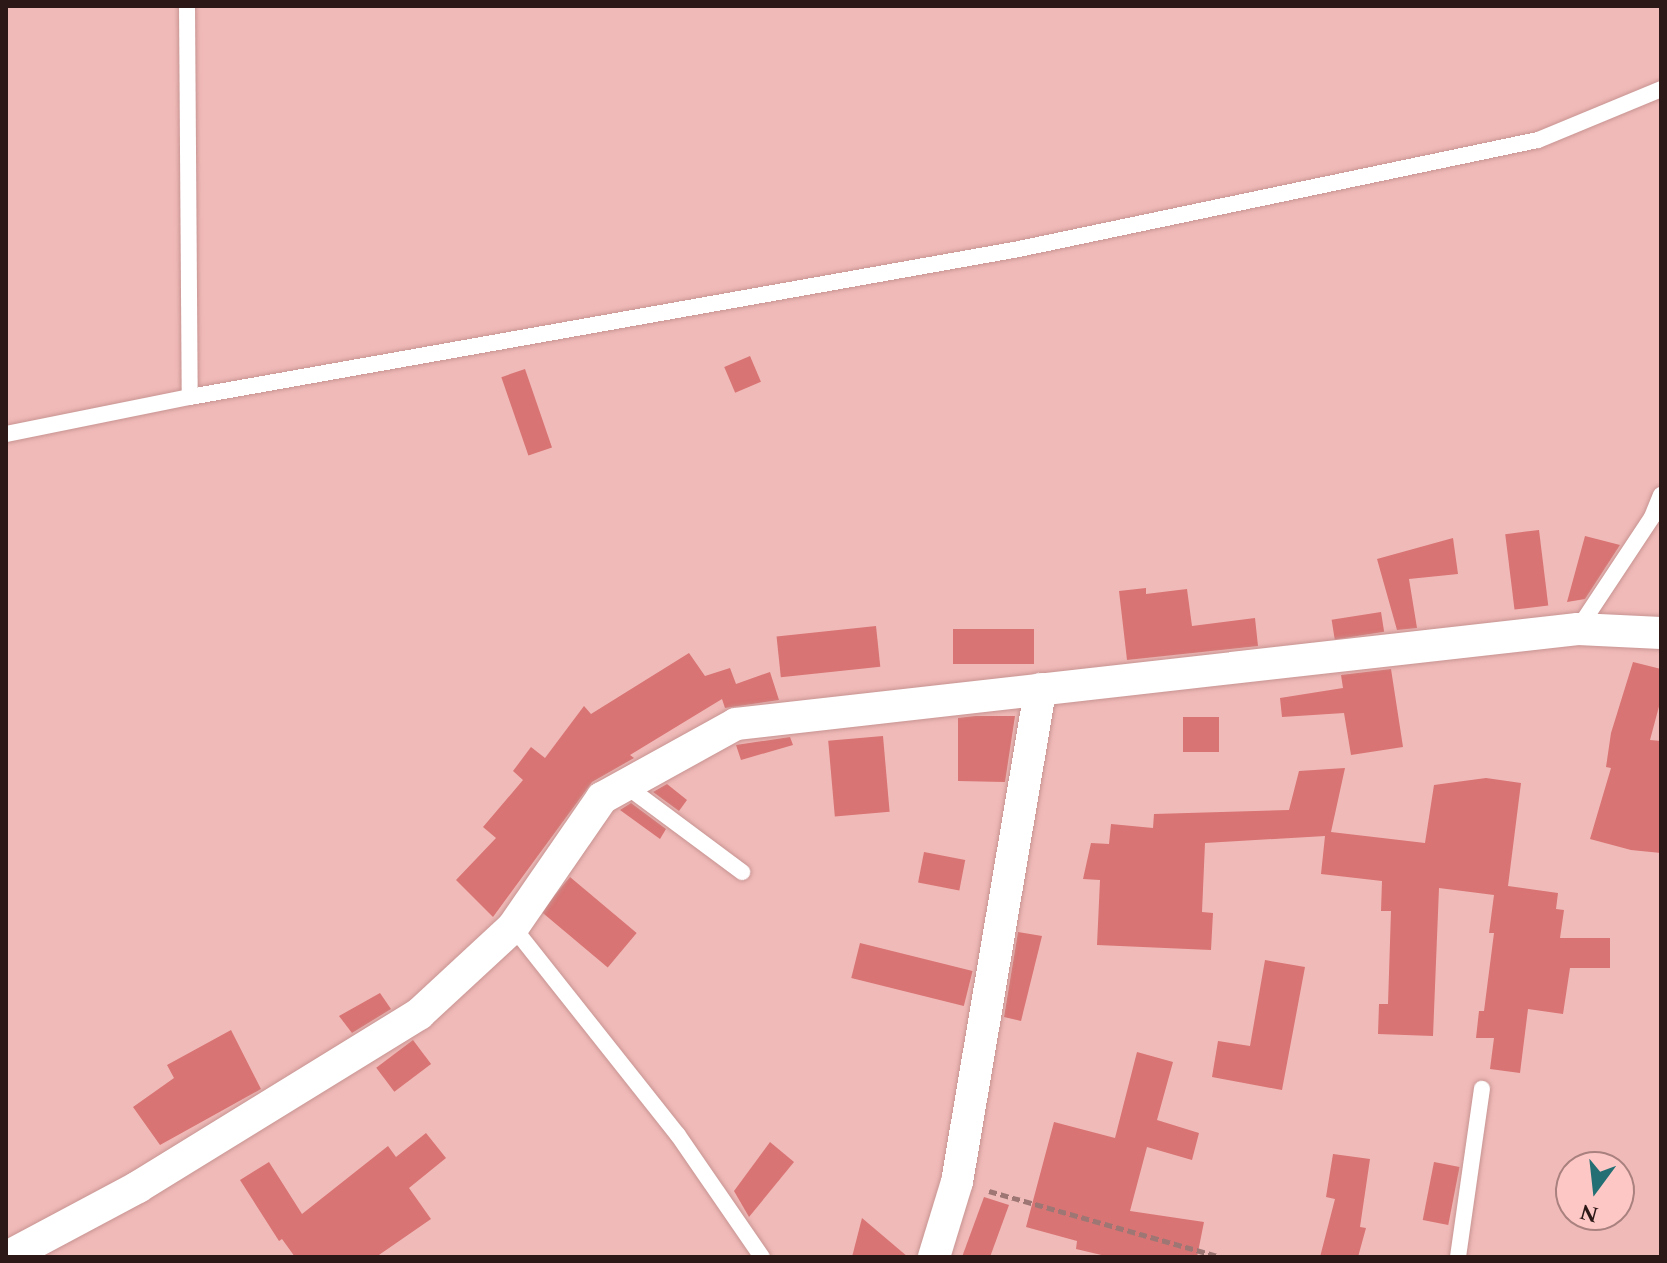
<!DOCTYPE html>
<html>
<head>
<meta charset="utf-8">
<style>
  body { margin:0 }
  #map { position:relative; width:1667px; height:1263px; overflow:hidden; background:#f0bab8; font-family:Spectral,serif }
  div>[style] { position:absolute }
  [style*='--x'] { left:calc(var(--x)*1px); top:calc(var(--y)*1px); width:calc(var(--w)*1px); rotate:calc(var(--a)*1deg) }
  .building>* { inset:0; background:#d87473; transform-origin:0 0 }
  .path>* { height:5px; margin-top:-2.5px; transform-origin:0; background:repeating-linear-gradient(90deg,#9e7775 0 8px,transparent 0 12px) }
  .roads { filter:drop-shadow(0 0 2px #c79492) drop-shadow(0 0 2px #c79492) }
  .service>* { height:16px; margin:-8px; padding:0 8px; transform-origin:8px; border-radius:8px; background:#fff }
  .minor>* { height:32px; margin:-16px; padding:0 16px; transform-origin:16px; border-radius:16px; background:#fff }
  span { translate:-50% -50%; white-space:nowrap; text-align:center; line-height:1.15; -webkit-text-stroke:7px #fdc7c5; paint-order:stroke }
  .frame { position:absolute; inset:0; border:8px solid #2b1817; pointer-events:none }
  .north { position:absolute; left:1555px; top:1151px; width:80px; height:80px; box-sizing:border-box; background:#fdc7c5; border:2px solid #a9817f; border-radius:50%; rotate:195deg; font-size:22px; font-weight:700; line-height:32px; text-align:center; color:#2b1817 }
  .north::after { content:''; display:block; margin:auto; width:28px; height:36px; background:#246f74; clip-path:polygon(50% 0,100% 100%,50% 72%,0 100%) }
</style>
</head>
<body>
<div id="map">
  <div class="building">
    <div style="left:750px;top:356px;width:28px;height:28px;rotate:67deg"></div>
    <div style="left:525px;top:369px;width:83px;height:25px;rotate:71deg"></div>
    <div style="left:1539px;top:530px;width:76px;height:34px;rotate:83deg"></div>
    <div style="clip-path:polygon(1585px 536px,1620px 545px,1585px 599px,1567px 602px)"></div>
    <div style="clip-path:polygon(1453px 538px,1458px 574px,1409px 579px,1417px 628px,1397px 630px,1377px 559px)"></div>
    <div style="clip-path:polygon(1146px 588px,1146px 594px,1187px 589px,1192px 626px,1255px 618px,1258px 646px,1127px 660px,1119px 591px)"></div>
    <div style="left:1381px;top:612px;width:20px;height:50px;rotate:81deg"></div>
    <div style="left:876px;top:626px;width:41px;height:100px;rotate:84deg"></div>
    <div style="left:1034px;top:629px;width:35px;height:81px;rotate:90deg"></div>
    <div style="clip-path:polygon(689px 653px,705px 676px,730px 668px,736px 684px,770px 672px,779px 700px,725px 708px,722px 699px,630px 755px,634px 758px,592px 782px,493px 917px,456px 880px,496px 838px,483px 827px,523px 780px,513px 771px,531px 747px,545px 758px,584px 706px,591px 714px)"></div>
    <div style="clip-path:polygon(1633px 662px,1661px 669px,1661px 699px,1650px 740px,1661px 741px,1661px 853px,1631px 850px,1590px 839px,1611px 768px,1606px 767px,1611px 733px)"></div>
    <div style="clip-path:polygon(1391px 669px,1403px 747px,1351px 755px,1344px 713px,1282px 717px,1280px 698px,1343px 688px,1341px 675px)"></div>
    <div style="clip-path:polygon(975px 716px,1015px 716px,1005px 782px,958px 781px,958px 718px)"></div>
    <div style="left:1219px;top:717px;width:35px;height:36px;rotate:90deg"></div>
    <div style="left:883px;top:736px;width:76px;height:55px;rotate:85deg"></div>
    <div style="clip-path:polygon(790px 737px,793px 745px,741px 760px,736px 745px)"></div>
    <div style="clip-path:polygon(1345px 768px,1331px 832px,1425px 843px,1434px 785px,1486px 778px,1521px 783px,1508px 886px,1558px 893px,1556px 909px,1564px 910px,1560px 938px,1610px 938px,1610px 968px,1570px 968px,1563px 1014px,1528px 1009px,1520px 1073px,1490px 1069px,1494px 1038px,1476px 1038px,1479px 1011px,1484px 1011px,1494px 933px,1489px 933px,1494px 895px,1439px 888px,1433px 1036px,1378px 1034px,1379px 1004px,1388px 1004px,1391px 911px,1381px 911px,1382px 881px,1321px 874px,1325px 836px,1205px 843px,1202px 912px,1213px 913px,1211px 950px,1097px 945px,1100px 880px,1083px 879px,1091px 843px,1109px 844px,1111px 824px,1153px 828px,1154px 814px,1289px 810px,1299px 771px)"></div>
    <div style="clip-path:polygon(667px 784px,687px 800px,679px 811px,653px 792px)"></div>
    <div style="clip-path:polygon(631px 803px,666px 829px,660px 839px,620px 810px)"></div>
    <div style="left:924px;top:852px;width:42px;height:31px;rotate:11deg"></div>
    <div style="left:570px;top:877px;width:87px;height:45px;rotate:40deg"></div>
    <div style="clip-path:polygon(1018px 932px,1042px 936px,1021px 1021px,1004px 1017px)"></div>
    <div style="left:860px;top:943px;width:116px;height:36px;rotate:14deg"></div>
    <div style="clip-path:polygon(1265px 960px,1305px 967px,1282px 1090px,1212px 1077px,1218px 1041px,1250px 1046px)"></div>
    <div style="clip-path:polygon(380px 993px,391px 1009px,352px 1033px,339px 1016px)"></div>
    <div style="clip-path:polygon(231px 1030px,261px 1089px,160px 1145px,133px 1107px,174px 1078px,167px 1065px)"></div>
    <div style="left:413px;top:1040px;width:30px;height:46px;rotate:53deg"></div>
    <div style="clip-path:polygon(1137px 1052px,1173px 1062px,1157px 1120px,1199px 1133px,1192px 1160px,1147px 1147px,1130px 1211px,1204px 1222px,1197px 1257px,1110px 1257px,1076px 1249px,1077px 1241px,1026px 1227px,1054px 1122px,1115px 1138px)"></div>
    <div style="clip-path:polygon(426px 1133px,446px 1158px,409px 1188px,431px 1219px,376px 1257px,295px 1257px,282px 1239px,279px 1241px,240px 1180px,269px 1162px,302px 1214px,388px 1146px,396px 1157px)"></div>
    <div style="clip-path:polygon(770px 1142px,794px 1162px,749px 1217px,734px 1191px)"></div>
    <div style="clip-path:polygon(1333px 1154px,1370px 1159px,1360px 1227px,1366px 1228px,1358px 1257px,1320px 1257px,1335px 1199px,1326px 1197px)"></div>
    <div style="left:1434px;top:1162px;width:26px;height:59px;rotate:11deg"></div>
    <div style="clip-path:polygon(984px 1197px,1009px 1205px,990px 1257px,962px 1257px)"></div>
    <div style="clip-path:polygon(862px 1218px,908px 1257px,852px 1257px)"></div>
  </div>
  <div class="path">
    <div style="--x:989;--y:1191;--w:241;--a:15.9"></div>
  </div>
  <div class="roads">
    <div class="service">
      <div style="--x:187;--y:6;--w:391;--a:89.6"></div>
      <div style="--x:6;--y:434;--w:188;--a:-11.4"></div>
      <div style="--x:190;--y:397;--w:837;--a:-10.12"></div>
      <div style="--x:1014;--y:250;--w:535;--a:-11.86"></div>
      <div style="--x:1538;--y:140;--w:133;--a:-22.5"></div>
      <div style="--x:1578;--y:629;--w:134;--a:-56.5"></div>
      <div style="--x:1652;--y:517;--w:24;--a:-68"></div>
      <div style="--x:625;--y:785;--w:146;--a:36.6"></div>
      <div style="--x:513;--y:927;--w:265;--a:51.6"></div>
      <div style="--x:678;--y:1135;--w:148;--a:55.5"></div>
      <div style="--x:1458;--y:1257;--w:170;--a:-81.9"></div>
    </div>
    <div class="minor">
      <div style="--x:7;--y:1257;--w:149;--a:-28.1"></div>
      <div style="--x:138;--y:1187;--w:330;--a:-31.6"></div>
      <div style="--x:419;--y:1014;--w:128;--a:-42.8"></div>
      <div style="--x:513;--y:927;--w:157;--a:-55.4"></div>
      <div style="--x:602;--y:798;--w:153;--a:-28.9"></div>
      <div style="--x:736;--y:724;--w:847;--a:-6.44"></div>
      <div style="--x:1578;--y:629;--w:83;--a:2.8"></div>
      <div style="--x:934;--y:1257;--w:78;--a:-73"></div>
      <div style="--x:957;--y:1182;--w:500;--a:-80.4"></div>
    </div>
  </div>
  <div class="frame"></div>
  <div class="north">N</div>
</div>
</body>
</html>
